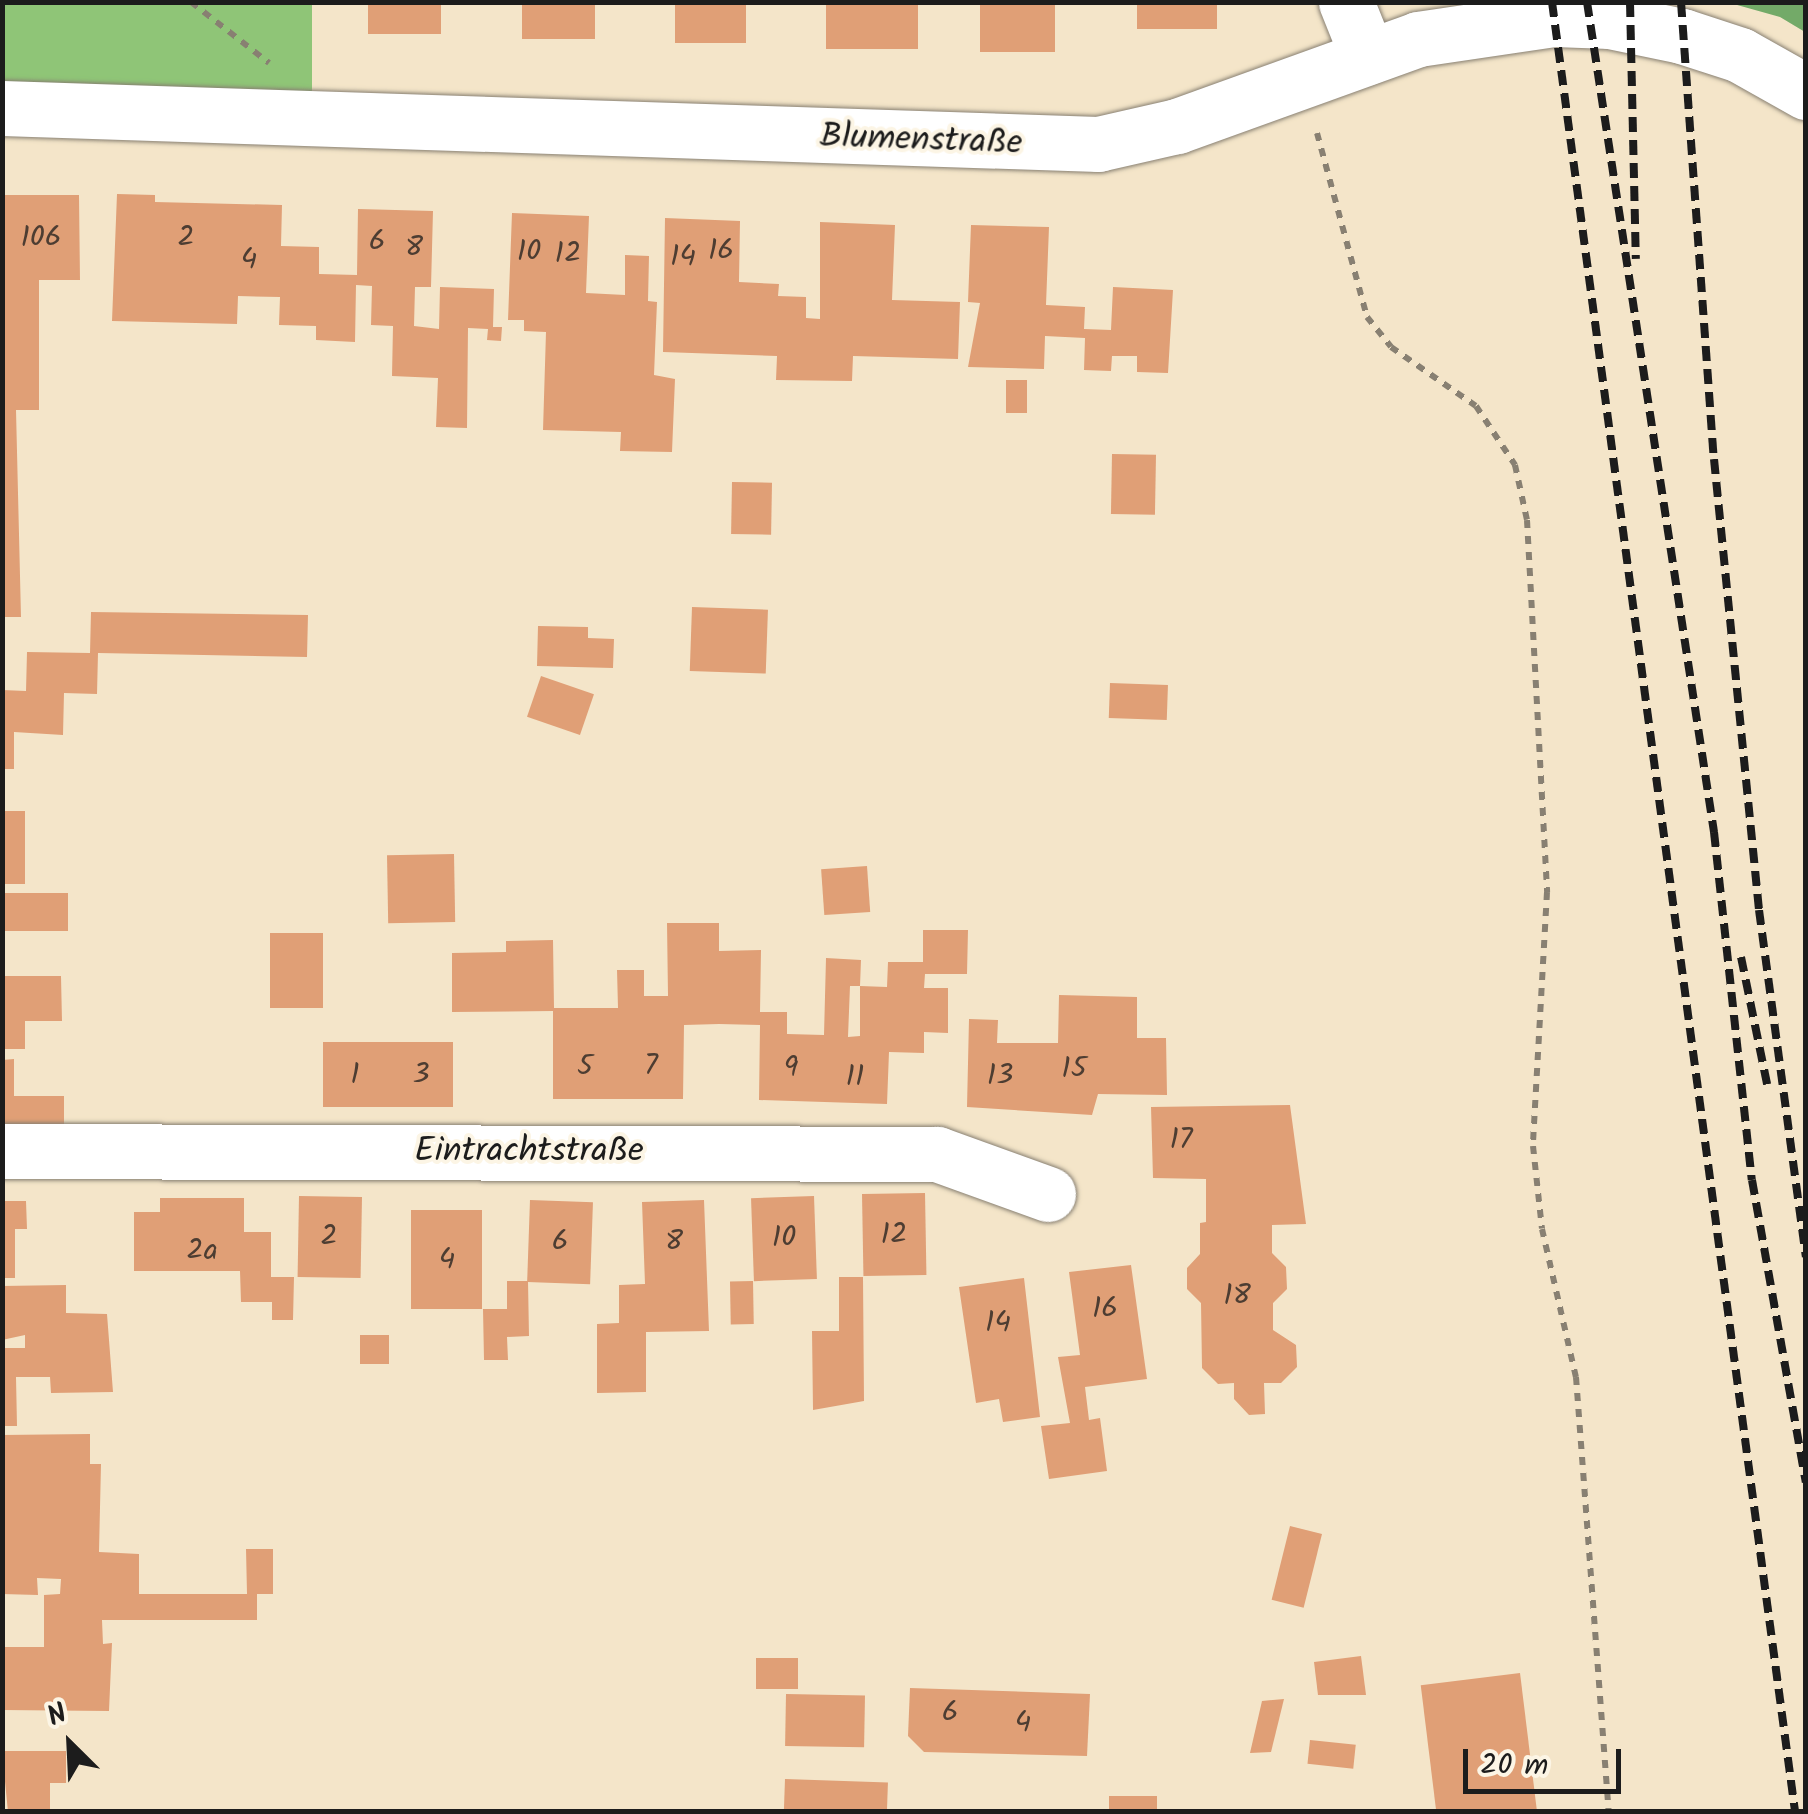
<!DOCTYPE html>
<html>
<head>
<meta charset="utf-8">
<style>
  body { margin:0 }
  #map { position:relative; width:1808px; height:1814px; overflow:hidden; background:#f4e5c9; font-family:Kalam,sans-serif }
  div>[style] { position:absolute }
  [style*='--x'] { left:calc(var(--x)*1px); top:calc(var(--y)*1px); width:calc(var(--w)*1px); rotate:calc(var(--a)*1deg) }
  .green>* { inset:0; background:#8fc577; transform-origin:0 0 }
  .forest>* { inset:0; background:#73aa68 }
  .building>* { inset:0; background:#e09f76; transform-origin:0 0 }
  .path>* { height:6px; margin-top:-3px; transform-origin:0; background:repeating-linear-gradient(90deg,#888072 0 8px,transparent 0 16px) }
  .roads { filter:drop-shadow(0 0 2px #888072) drop-shadow(0 0 2px #888072) }
  .minor>* { height:55px; margin:-27.5px; padding:0 27.5px; transform-origin:27.5px; border-radius:27.5px; background:#fff }
  .rail>* { height:8px; margin-top:-4px; transform-origin:0; background:repeating-linear-gradient(90deg,#1c1c1c 0 15px,transparent 0 23px) }
  span { translate:-50% -50%; white-space:nowrap; text-align:center; line-height:1.15; -webkit-text-stroke:8px #fcf5e5; paint-order:stroke }
  .number-label { font-size:30px; color:#4d3d32 }
  .number-label span { -webkit-text-stroke-width:0 }
  .street-label { font-size:35px; color:#1c1c1c }
  .frame { position:absolute; inset:0; border:5px solid #1c1c1c; pointer-events:none }
  .north { position:absolute; left:20px; top:1694px; width:100px; height:100px; -webkit-text-stroke:8px #fcf5e5; paint-order:stroke; rotate:336deg; font-size:28px; font-weight:700; line-height:40px; text-align:center; color:#1c1c1c }
  .north::after { content:''; display:block; margin:auto; width:35px; height:45px; background:#1c1c1c; clip-path:polygon(50% 0,100% 100%,50% 72%,0 100%) }
  .scale { position:absolute; left:1463px; top:1749px; width:158px; height:45px; box-sizing:border-box; border:5px solid #1c1c1c; border-top:0; padding-left:12px; font-size:30px; line-height:35px; white-space:nowrap; color:#1c1c1c; -webkit-text-stroke:8px #fcf5e5; paint-order:stroke }
</style>
</head>
<body>
<div id="map">
  <div class="green">
    <div style="left:3px;top:3px;width:309px;height:92px"></div>
  </div>
  <div class="forest">
    <div style="clip-path:polygon(1730px 3px,1805px 3px,1805px 32px,1780px 17px)"></div>
  </div>
  <div class="building">
    <div style="left:368px;top:2px;width:73px;height:32px"></div>
    <div style="left:522px;top:2px;width:73px;height:37px"></div>
    <div style="left:675px;top:2px;width:71px;height:41px"></div>
    <div style="left:826px;top:2px;width:92px;height:47px"></div>
    <div style="left:980px;top:2px;width:75px;height:50px"></div>
    <div style="left:1137px;top:2px;width:80px;height:27px"></div>
    <div style="clip-path:polygon(117px 194px,155px 195px,155px 202px,282px 205px,281px 246px,319px 247px,319px 274px,357px 275px,358px 209px,433px 211px,431px 287px,415px 287px,414px 326px,439px 329px,440px 287px,494px 289px,493px 327px,502px 327px,501px 341px,487px 340px,488px 329px,468px 328px,467px 428px,436px 427px,438px 378px,392px 376px,393px 326px,371px 325px,372px 286px,356px 285px,355px 342px,316px 340px,316px 326px,279px 325px,280px 297px,238px 296px,237px 324px,112px 321px)"></div>
    <div style="clip-path:polygon(2px 195px,79px 195px,80px 280px,39px 280px,39px 410px,16px 410px,21px 617px,2px 617px)"></div>
    <div style="clip-path:polygon(512px 213px,589px 216px,586px 293px,625px 295px,625px 255px,649px 256px,648px 301px,657px 302px,654px 375px,675px 379px,672px 452px,620px 451px,621px 432px,543px 430px,546px 332px,524px 331px,524px 320px,508px 320px)"></div>
    <div style="clip-path:polygon(665px 218px,740px 221px,739px 282px,779px 284px,778px 296px,806px 297px,806px 318px,820px 319px,820px 222px,895px 225px,892px 300px,960px 302px,958px 359px,853px 356px,852px 381px,776px 380px,777px 356px,663px 352px)"></div>
    <div style="clip-path:polygon(971px 225px,1049px 227px,1046px 305px,1085px 307px,1084px 329px,1111px 330px,1113px 287px,1173px 290px,1168px 373px,1137px 372px,1137px 356px,1112px 356px,1111px 371px,1084px 370px,1085px 338px,1045px 336px,1044px 369px,968px 367px,980px 303px,968px 302px)"></div>
    <div style="left:1006px;top:380px;width:21px;height:33px"></div>
    <div style="left:1112px;top:454px;width:44px;height:60px;rotate:1deg"></div>
    <div style="left:732px;top:482px;width:40px;height:52px;rotate:1deg"></div>
    <div style="left:692px;top:607px;width:76px;height:64px;rotate:2deg"></div>
    <div style="clip-path:polygon(91px 612px,308px 615px,307px 657px,98px 653px,97px 694px,64px 693px,63px 735px,14px 732px,14px 769px,2px 769px,2px 690px,26px 691px,27px 652px,90px 653px)"></div>
    <div style="clip-path:polygon(538px 626px,588px 627px,588px 638px,614px 639px,613px 668px,537px 666px)"></div>
    <div style="left:541px;top:676px;width:56px;height:43px;rotate:19deg"></div>
    <div style="left:1110px;top:683px;width:58px;height:35px;rotate:2deg"></div>
    <div style="left:2px;top:811px;width:23px;height:73px"></div>
    <div style="left:454px;top:854px;width:68px;height:67px;rotate:89deg"></div>
    <div style="left:867px;top:866px;width:46px;height:46px;rotate:86deg"></div>
    <div style="left:2px;top:893px;width:66px;height:38px"></div>
    <div style="clip-path:polygon(667px 923px,719px 923px,719px 951px,761px 950px,760px 1012px,787px 1012px,787px 1034px,824px 1035px,826px 958px,861px 960px,860px 986px,850px 986px,848px 1037px,860px 1036px,860px 986px,887px 987px,888px 962px,923px 962px,923px 930px,968px 930px,967px 974px,925px 974px,924px 988px,948px 988px,948px 1033px,924px 1032px,924px 1053px,889px 1052px,887px 1104px,759px 1100px,760px 1025px,719px 1024px,684px 1025px,683px 1099px,553px 1099px,553px 1011px,452px 1012px,452px 953px,506px 952px,506px 941px,553px 940px,554px 1008px,618px 1008px,617px 970px,644px 970px,644px 996px,668px 996px)"></div>
    <div style="left:270px;top:933px;width:53px;height:75px"></div>
    <div style="clip-path:polygon(2px 976px,61px 976px,62px 1021px,25px 1021px,25px 1049px,2px 1049px)"></div>
    <div style="clip-path:polygon(1059px 995px,1137px 997px,1137px 1038px,1166px 1038px,1167px 1095px,1098px 1094px,1092px 1115px,967px 1107px,969px 1019px,998px 1020px,997px 1043px,1058px 1043px)"></div>
    <div style="left:453px;top:1042px;width:65px;height:130px;rotate:90deg"></div>
    <div style="clip-path:polygon(14px 1059px,14px 1096px,64px 1096px,64px 1135px,5px 1135px,2px 1060px)"></div>
    <div style="clip-path:polygon(1290px 1105px,1306px 1224px,1272px 1225px,1272px 1253px,1286px 1267px,1287px 1289px,1273px 1303px,1273px 1330px,1296px 1345px,1297px 1367px,1281px 1383px,1264px 1383px,1265px 1414px,1249px 1415px,1234px 1399px,1234px 1383px,1218px 1384px,1202px 1368px,1201px 1303px,1187px 1289px,1187px 1268px,1200px 1254px,1200px 1223px,1206px 1222px,1206px 1179px,1153px 1178px,1151px 1107px)"></div>
    <div style="left:925px;top:1193px;width:82px;height:63px;rotate:89deg"></div>
    <div style="left:299px;top:1196px;width:63px;height:81px;rotate:1deg"></div>
    <div style="left:814px;top:1196px;width:83px;height:63px;rotate:88deg"></div>
    <div style="clip-path:polygon(160px 1198px,244px 1198px,244px 1232px,271px 1232px,271px 1277px,294px 1277px,293px 1320px,272px 1320px,272px 1302px,241px 1302px,240px 1271px,134px 1271px,134px 1212px,160px 1212px)"></div>
    <div style="left:530px;top:1200px;width:63px;height:82px;rotate:2deg"></div>
    <div style="clip-path:polygon(704px 1200px,709px 1331px,646px 1332px,646px 1392px,597px 1393px,597px 1324px,619px 1323px,619px 1285px,645px 1284px,642px 1202px)"></div>
    <div style="clip-path:polygon(2px 1201px,26px 1201px,27px 1229px,15px 1229px,15px 1278px,2px 1278px)"></div>
    <div style="left:411px;top:1210px;width:71px;height:99px"></div>
    <div style="clip-path:polygon(1131px 1265px,1147px 1379px,1085px 1387px,1089px 1420px,1100px 1418px,1107px 1471px,1049px 1479px,1041px 1426px,1070px 1423px,1058px 1357px,1080px 1355px,1069px 1272px)"></div>
    <div style="clip-path:polygon(839px 1277px,863px 1277px,864px 1401px,813px 1410px,812px 1331px,839px 1331px)"></div>
    <div style="clip-path:polygon(1024px 1278px,1040px 1417px,1003px 1422px,999px 1399px,976px 1403px,959px 1287px)"></div>
    <div style="clip-path:polygon(507px 1281px,528px 1281px,529px 1336px,507px 1337px,508px 1360px,484px 1360px,483px 1309px,507px 1309px)"></div>
    <div style="left:753px;top:1281px;width:43px;height:23px;rotate:89deg"></div>
    <div style="clip-path:polygon(66px 1285px,66px 1313px,107px 1314px,113px 1392px,51px 1393px,50px 1377px,16px 1377px,17px 1426px,2px 1426px,2px 1348px,25px 1348px,25px 1335px,2px 1340px,2px 1286px)"></div>
    <div style="left:360px;top:1335px;width:29px;height:29px"></div>
    <div style="clip-path:polygon(90px 1434px,90px 1464px,101px 1464px,99px 1552px,139px 1554px,139px 1594px,247px 1594px,246px 1549px,273px 1549px,273px 1594px,257px 1594px,257px 1620px,102px 1620px,103px 1644px,112px 1643px,109px 1711px,2px 1710px,2px 1647px,44px 1647px,44px 1595px,60px 1594px,61px 1579px,37px 1578px,38px 1595px,2px 1594px,2px 1435px)"></div>
    <div style="left:1290px;top:1526px;width:33px;height:76px;rotate:14deg"></div>
    <div style="clip-path:polygon(1361px 1656px,1366px 1695px,1318px 1695px,1314px 1662px)"></div>
    <div style="left:756px;top:1658px;width:42px;height:31px"></div>
    <div style="left:1520px;top:1673px;width:140px;height:100px;rotate:83deg"></div>
    <div style="clip-path:polygon(910px 1688px,1090px 1694px,1087px 1756px,924px 1752px,908px 1736px)"></div>
    <div style="left:786px;top:1694px;width:79px;height:52px;rotate:1deg"></div>
    <div style="clip-path:polygon(1284px 1699px,1271px 1752px,1250px 1753px,1262px 1701px)"></div>
    <div style="left:1310px;top:1740px;width:46px;height:24px;rotate:6deg"></div>
    <div style="clip-path:polygon(2px 1751px,66px 1751px,66px 1783px,50px 1783px,50px 1812px,8px 1812px)"></div>
    <div style="left:785px;top:1779px;width:103px;height:33px;rotate:2deg"></div>
    <div style="left:1109px;top:1796px;width:48px;height:16px"></div>
  </div>
  <div class="path">
    <div style="--x:191;--y:2;--w:99;--a:38"></div>
    <div style="--x:1317;--y:133;--w:191;--a:74.8"></div>
    <div style="--x:1367;--y:317;--w:38;--a:51"></div>
    <div style="--x:1391;--y:347;--w:103;--a:34.8"></div>
    <div style="--x:1476;--y:406;--w:71;--a:56.5"></div>
    <div style="--x:1515;--y:465;--w:56;--a:77.7"></div>
    <div style="--x:1527;--y:520;--w:373;--a:86.9"></div>
    <div style="--x:1547;--y:892;--w:254;--a:93.2"></div>
    <div style="--x:1533;--y:1146;--w:83;--a:83.8"></div>
    <div style="--x:1542;--y:1229;--w:152;--a:77.1"></div>
    <div style="--x:1576;--y:1377;--w:436;--a:85.7"></div>
  </div>
  <div class="roads">
    <div class="minor">
      <div style="--x:1346;--y:2;--w:59;--a:68.2"></div>
      <div style="--x:2;--y:108;--w:1097;--a:1.88"></div>
      <div style="--x:1098;--y:144;--w:81;--a:-12.8"></div>
      <div style="--x:1177;--y:126;--w:256;--a:-19.8"></div>
      <div style="--x:1418;--y:39;--w:137;--a:-8.4"></div>
      <div style="--x:1554;--y:19;--w:56;--a:2"></div>
      <div style="--x:1610;--y:21;--w:74;--a:11.8"></div>
      <div style="--x:1682;--y:36;--w:61;--a:18.1"></div>
      <div style="--x:1740;--y:55;--w:76;--a:29.3"></div>
      <div style="--x:2;--y:1151;--w:935;--a:0.18"></div>
      <div style="--x:937;--y:1154;--w:118;--a:19.8"></div>
    </div>
  </div>
  <div class="rail">
    <div style="--x:1552;--y:2;--w:1826;--a:82.35"></div>
    <div style="--x:1587;--y:2;--w:840;--a:81.3"></div>
    <div style="--x:1714;--y:832;--w:350;--a:83.8"></div>
    <div style="--x:1752;--y:1180;--w:307;--a:79.9"></div>
    <div style="--x:1630;--y:2;--w:257;--a:88.7"></div>
    <div style="--x:1681;--y:2;--w:458;--a:85.9"></div>
    <div style="--x:1714;--y:459;--w:453;--a:84.3"></div>
    <div style="--x:1759;--y:910;--w:350;--a:82.3"></div>
    <div style="--x:1741;--y:957;--w:130;--a:78.4"></div>
  </div>
  <div class="number-label">
    <span style="left:41px;top:238px">106</span>
    <span style="left:186px;top:238px">2</span>
    <span style="left:377px;top:242px">6</span>
    <span style="left:414px;top:248px">8</span>
    <span style="left:721px;top:251px">16</span>
    <span style="left:529px;top:252px">10</span>
    <span style="left:568px;top:254px">12</span>
    <span style="left:683px;top:257px">14</span>
    <span style="left:249px;top:260px">4</span>
    <span style="left:651px;top:1066px">7</span>
    <span style="left:585px;top:1067px">5</span>
    <span style="left:791px;top:1068px">9</span>
    <span style="left:1074px;top:1069px">15</span>
    <span style="left:355px;top:1075px">1</span>
    <span style="left:421px;top:1075px">3</span>
    <span style="left:1000px;top:1076px">13</span>
    <span style="left:855px;top:1077px">11</span>
    <span style="left:1181px;top:1140px">17</span>
    <span style="left:894px;top:1235px">12</span>
    <span style="left:329px;top:1237px">2</span>
    <span style="left:784px;top:1238px">10</span>
    <span style="left:560px;top:1242px">6</span>
    <span style="left:674px;top:1242px">8</span>
    <span style="left:202px;top:1251px">2a</span>
    <span style="left:447px;top:1260px">4</span>
    <span style="left:1237px;top:1296px">18</span>
    <span style="left:1105px;top:1309px">16</span>
    <span style="left:998px;top:1323px">14</span>
    <span style="left:950px;top:1713px">6</span>
    <span style="left:1023px;top:1723px">4</span>
  </div>
  <div class="street-label">
    <span style="left:921px;top:141px;rotate:2deg">Blumenstraße</span>
    <span style="left:529px;top:1152px">Eintrachtstraße</span>
  </div>
  <div class="frame"></div>
  <div class="north">N</div>
  <div class="scale">20 m</div>
</div>
</body>
</html>
